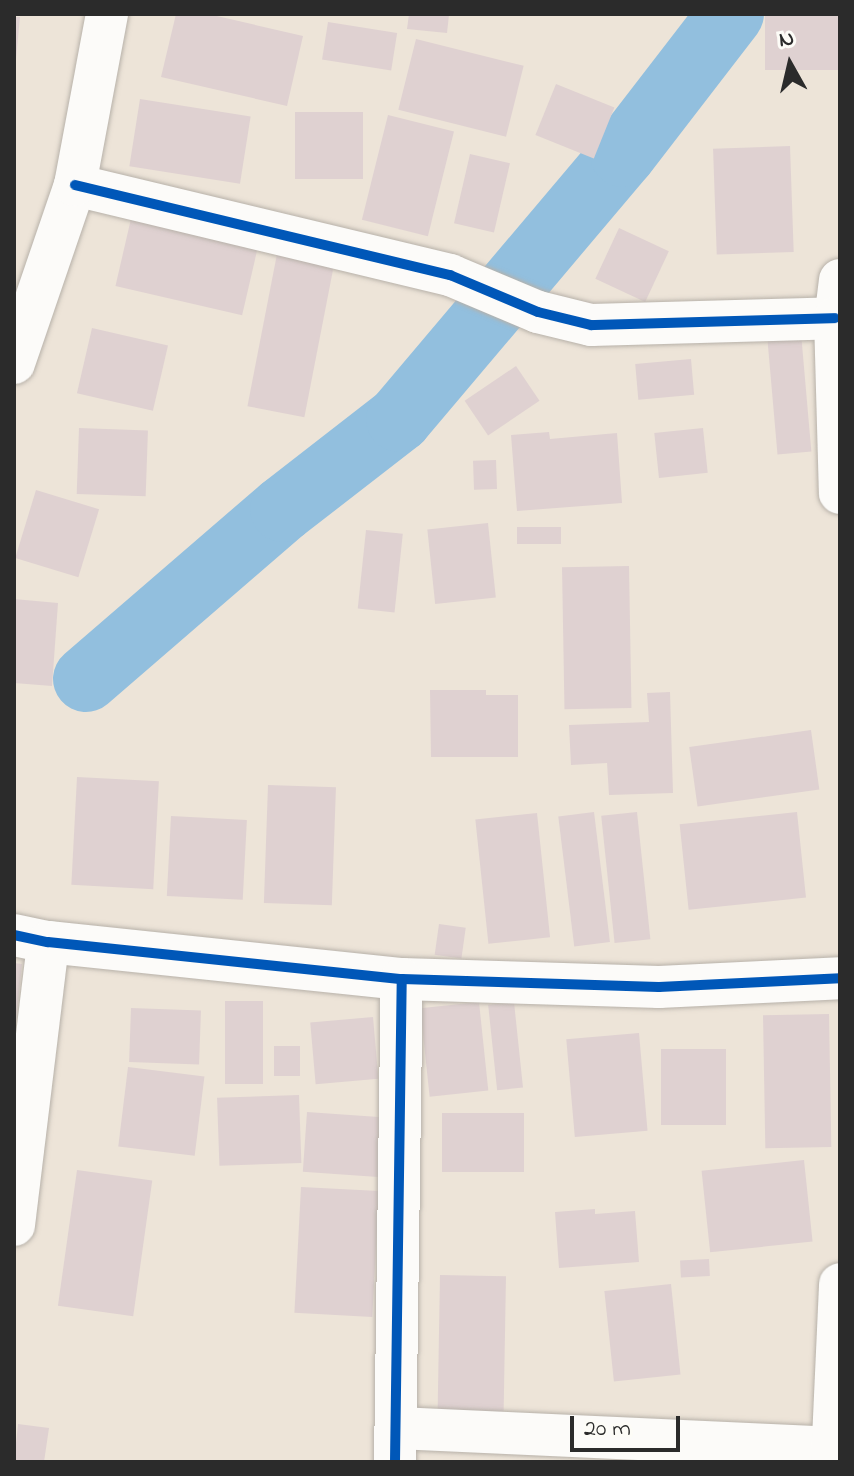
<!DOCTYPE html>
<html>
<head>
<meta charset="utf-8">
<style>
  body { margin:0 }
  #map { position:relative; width:854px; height:1476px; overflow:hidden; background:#ede4d8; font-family:"Indie Flower",sans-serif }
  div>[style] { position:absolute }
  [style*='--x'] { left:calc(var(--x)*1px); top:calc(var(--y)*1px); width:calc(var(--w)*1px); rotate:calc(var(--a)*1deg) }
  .river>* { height:66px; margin:-33px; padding:0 33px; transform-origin:33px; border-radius:33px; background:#92bfde }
  .building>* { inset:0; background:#dfd1d1; transform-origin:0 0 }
  .roads { filter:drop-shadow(0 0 2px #b7b1a9) drop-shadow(0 0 2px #b7b1a9) }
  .minor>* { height:42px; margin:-21px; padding:0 21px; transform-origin:21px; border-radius:21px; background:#fcfbf9 }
  .cycleway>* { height:10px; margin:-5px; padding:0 5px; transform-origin:5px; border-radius:5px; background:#0057b8 }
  span { translate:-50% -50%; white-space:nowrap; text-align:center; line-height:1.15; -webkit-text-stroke:6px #fdfcf7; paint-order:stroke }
  .frame { position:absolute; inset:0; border:16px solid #2b2b2b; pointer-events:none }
  .north { position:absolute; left:750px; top:24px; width:80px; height:80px; -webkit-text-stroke:6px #fdfcf7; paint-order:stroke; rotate:352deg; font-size:22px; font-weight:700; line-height:32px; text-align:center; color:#2b2b2b }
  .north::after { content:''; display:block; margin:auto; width:28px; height:36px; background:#2b2b2b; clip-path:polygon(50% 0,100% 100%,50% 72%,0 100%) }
  .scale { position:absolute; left:570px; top:1416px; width:110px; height:36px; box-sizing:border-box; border:4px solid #2b2b2b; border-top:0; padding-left:10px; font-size:24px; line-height:28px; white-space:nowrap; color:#2b2b2b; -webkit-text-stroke:6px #fdfcf7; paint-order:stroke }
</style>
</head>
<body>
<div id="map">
  <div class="river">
    <div style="--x:86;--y:679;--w:260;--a:-40.8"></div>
    <div style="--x:283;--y:509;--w:147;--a:-37.8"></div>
    <div style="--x:399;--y:419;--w:347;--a:-49.8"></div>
    <div style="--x:623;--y:154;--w:177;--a:-52.4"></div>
  </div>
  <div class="building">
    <div style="clip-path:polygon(176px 14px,208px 14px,303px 36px,287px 106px,161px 77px)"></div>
    <div style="clip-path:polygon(409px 14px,449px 15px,447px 33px,407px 29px)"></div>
    <div style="left:765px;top:14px;width:73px;height:56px"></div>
    <div style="clip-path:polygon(14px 17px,20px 17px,16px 59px,14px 59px)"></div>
    <div style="left:328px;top:22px;width:70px;height:38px;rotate:9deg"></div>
    <div style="left:416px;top:39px;width:111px;height:73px;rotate:14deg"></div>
    <div style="left:556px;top:84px;width:63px;height:55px;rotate:22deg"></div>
    <div style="left:140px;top:99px;width:112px;height:68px;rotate:9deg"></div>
    <div style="left:295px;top:112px;width:68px;height:67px"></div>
    <div style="left:388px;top:115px;width:68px;height:108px;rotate:14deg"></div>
    <div style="left:790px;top:146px;width:106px;height:77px;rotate:88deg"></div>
    <div style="left:470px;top:154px;width:41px;height:71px;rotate:13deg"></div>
    <div style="left:133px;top:210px;width:130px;height:78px;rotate:13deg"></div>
    <div style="left:619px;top:228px;width:55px;height:56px;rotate:25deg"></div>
    <div style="left:277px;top:254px;width:58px;height:155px;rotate:11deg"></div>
    <div style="left:92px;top:328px;width:78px;height:67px;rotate:13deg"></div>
    <div style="left:801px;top:333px;width:119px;height:34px;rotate:85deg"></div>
    <div style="left:691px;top:359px;width:36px;height:56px;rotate:85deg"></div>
    <div style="left:516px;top:366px;width:42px;height:62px;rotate:56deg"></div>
    <div style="left:79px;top:428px;width:69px;height:66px;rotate:2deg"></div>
    <div style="left:703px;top:428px;width:45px;height:49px;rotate:84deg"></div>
    <div style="clip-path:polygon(549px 432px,550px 439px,617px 433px,622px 503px,517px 511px,511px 435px)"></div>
    <div style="left:496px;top:460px;width:29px;height:23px;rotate:88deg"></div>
    <div style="left:36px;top:490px;width:66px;height:71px;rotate:17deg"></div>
    <div style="left:488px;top:523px;width:75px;height:61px;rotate:84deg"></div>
    <div style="left:517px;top:527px;width:44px;height:17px"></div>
    <div style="left:366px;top:530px;width:37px;height:79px;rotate:6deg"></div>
    <div style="left:629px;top:566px;width:142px;height:67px;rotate:89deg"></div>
    <div style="clip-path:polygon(14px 599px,58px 603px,52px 686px,14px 683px)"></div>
    <div style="clip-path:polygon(430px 690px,486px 690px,486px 695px,518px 695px,518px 757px,431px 757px)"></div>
    <div style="clip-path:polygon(670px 692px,673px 793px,609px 795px,607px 763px,571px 765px,569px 725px,649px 722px,647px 693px)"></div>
    <div style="left:811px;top:730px;width:60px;height:123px;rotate:82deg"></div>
    <div style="left:77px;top:777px;width:82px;height:108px;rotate:3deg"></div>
    <div style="left:268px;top:785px;width:68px;height:118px;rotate:2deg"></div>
    <div style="left:594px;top:812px;width:131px;height:36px;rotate:83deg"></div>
    <div style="left:637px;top:812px;width:128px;height:36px;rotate:84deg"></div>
    <div style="left:797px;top:812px;width:86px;height:118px;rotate:84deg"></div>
    <div style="left:537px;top:813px;width:125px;height:62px;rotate:84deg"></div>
    <div style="left:171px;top:816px;width:76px;height:80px;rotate:3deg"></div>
    <div style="left:439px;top:924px;width:27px;height:31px;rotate:8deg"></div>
    <div style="clip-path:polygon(14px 963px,22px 964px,16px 1021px,14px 1021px)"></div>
    <div style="left:225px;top:1001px;width:38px;height:83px"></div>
    <div style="left:479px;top:1002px;width:89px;height:59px;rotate:84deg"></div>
    <div style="left:514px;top:1002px;width:86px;height:26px;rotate:84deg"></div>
    <div style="left:131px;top:1008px;width:70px;height:54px;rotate:2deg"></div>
    <div style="left:829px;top:1014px;width:133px;height:66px;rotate:89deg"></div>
    <div style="left:373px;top:1017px;width:62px;height:63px;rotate:85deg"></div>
    <div style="left:639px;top:1033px;width:98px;height:73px;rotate:85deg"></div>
    <div style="left:274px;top:1046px;width:26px;height:30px"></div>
    <div style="left:661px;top:1049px;width:65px;height:76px"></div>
    <div style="left:128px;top:1067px;width:77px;height:80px;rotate:7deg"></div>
    <div style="left:299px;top:1095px;width:68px;height:82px;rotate:88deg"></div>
    <div style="left:307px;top:1112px;width:79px;height:60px;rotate:4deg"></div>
    <div style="left:442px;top:1113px;width:82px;height:59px"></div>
    <div style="left:804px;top:1160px;width:82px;height:103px;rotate:84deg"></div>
    <div style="left:77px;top:1170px;width:76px;height:137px;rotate:8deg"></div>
    <div style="left:301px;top:1187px;width:78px;height:126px;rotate:3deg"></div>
    <div style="clip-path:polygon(595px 1209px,595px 1214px,635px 1211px,639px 1262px,559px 1268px,555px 1212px)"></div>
    <div style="left:709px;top:1259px;width:17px;height:29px;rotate:87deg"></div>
    <div style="left:440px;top:1275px;width:66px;height:136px;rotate:1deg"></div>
    <div style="left:671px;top:1284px;width:91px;height:67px;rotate:84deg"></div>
    <div style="clip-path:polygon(18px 1424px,49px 1428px,44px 1462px,14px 1462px)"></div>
  </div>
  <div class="roads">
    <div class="minor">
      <div style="--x:75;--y:185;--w:386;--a:13.5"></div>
      <div style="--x:450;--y:275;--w:95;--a:22.8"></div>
      <div style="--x:538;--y:312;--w:55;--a:13.8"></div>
      <div style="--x:591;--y:325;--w:244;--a:-1.6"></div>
      <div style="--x:840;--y:280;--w:38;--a:97"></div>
      <div style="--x:835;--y:318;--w:175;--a:88.4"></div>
      <div style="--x:14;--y:363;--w:188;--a:-71.1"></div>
      <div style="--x:75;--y:185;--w:174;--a:-79.4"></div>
      <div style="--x:14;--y:935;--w:35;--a:12"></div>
      <div style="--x:48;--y:942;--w:356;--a:6"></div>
      <div style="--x:402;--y:979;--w:257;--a:1.8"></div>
      <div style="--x:659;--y:987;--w:181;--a:-2.8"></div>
      <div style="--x:14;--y:1225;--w:285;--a:-83.1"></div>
      <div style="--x:396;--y:1428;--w:436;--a:2.6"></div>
      <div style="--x:395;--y:1462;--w:483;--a:-89.2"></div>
      <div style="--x:832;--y:1462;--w:178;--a:-87.4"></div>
    </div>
  </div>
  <div class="cycleway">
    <div style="--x:75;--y:185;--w:386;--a:13.5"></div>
    <div style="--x:450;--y:275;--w:95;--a:22.8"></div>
    <div style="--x:538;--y:312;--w:55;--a:13.8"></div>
    <div style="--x:591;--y:325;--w:244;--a:-1.6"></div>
    <div style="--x:14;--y:935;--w:35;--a:12"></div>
    <div style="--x:48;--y:942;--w:356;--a:6"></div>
    <div style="--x:402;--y:979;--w:257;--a:1.8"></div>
    <div style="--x:659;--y:987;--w:181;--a:-2.8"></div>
    <div style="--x:395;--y:1462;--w:483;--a:-89.2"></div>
  </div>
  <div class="frame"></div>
  <div class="north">N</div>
  <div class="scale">20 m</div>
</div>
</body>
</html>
